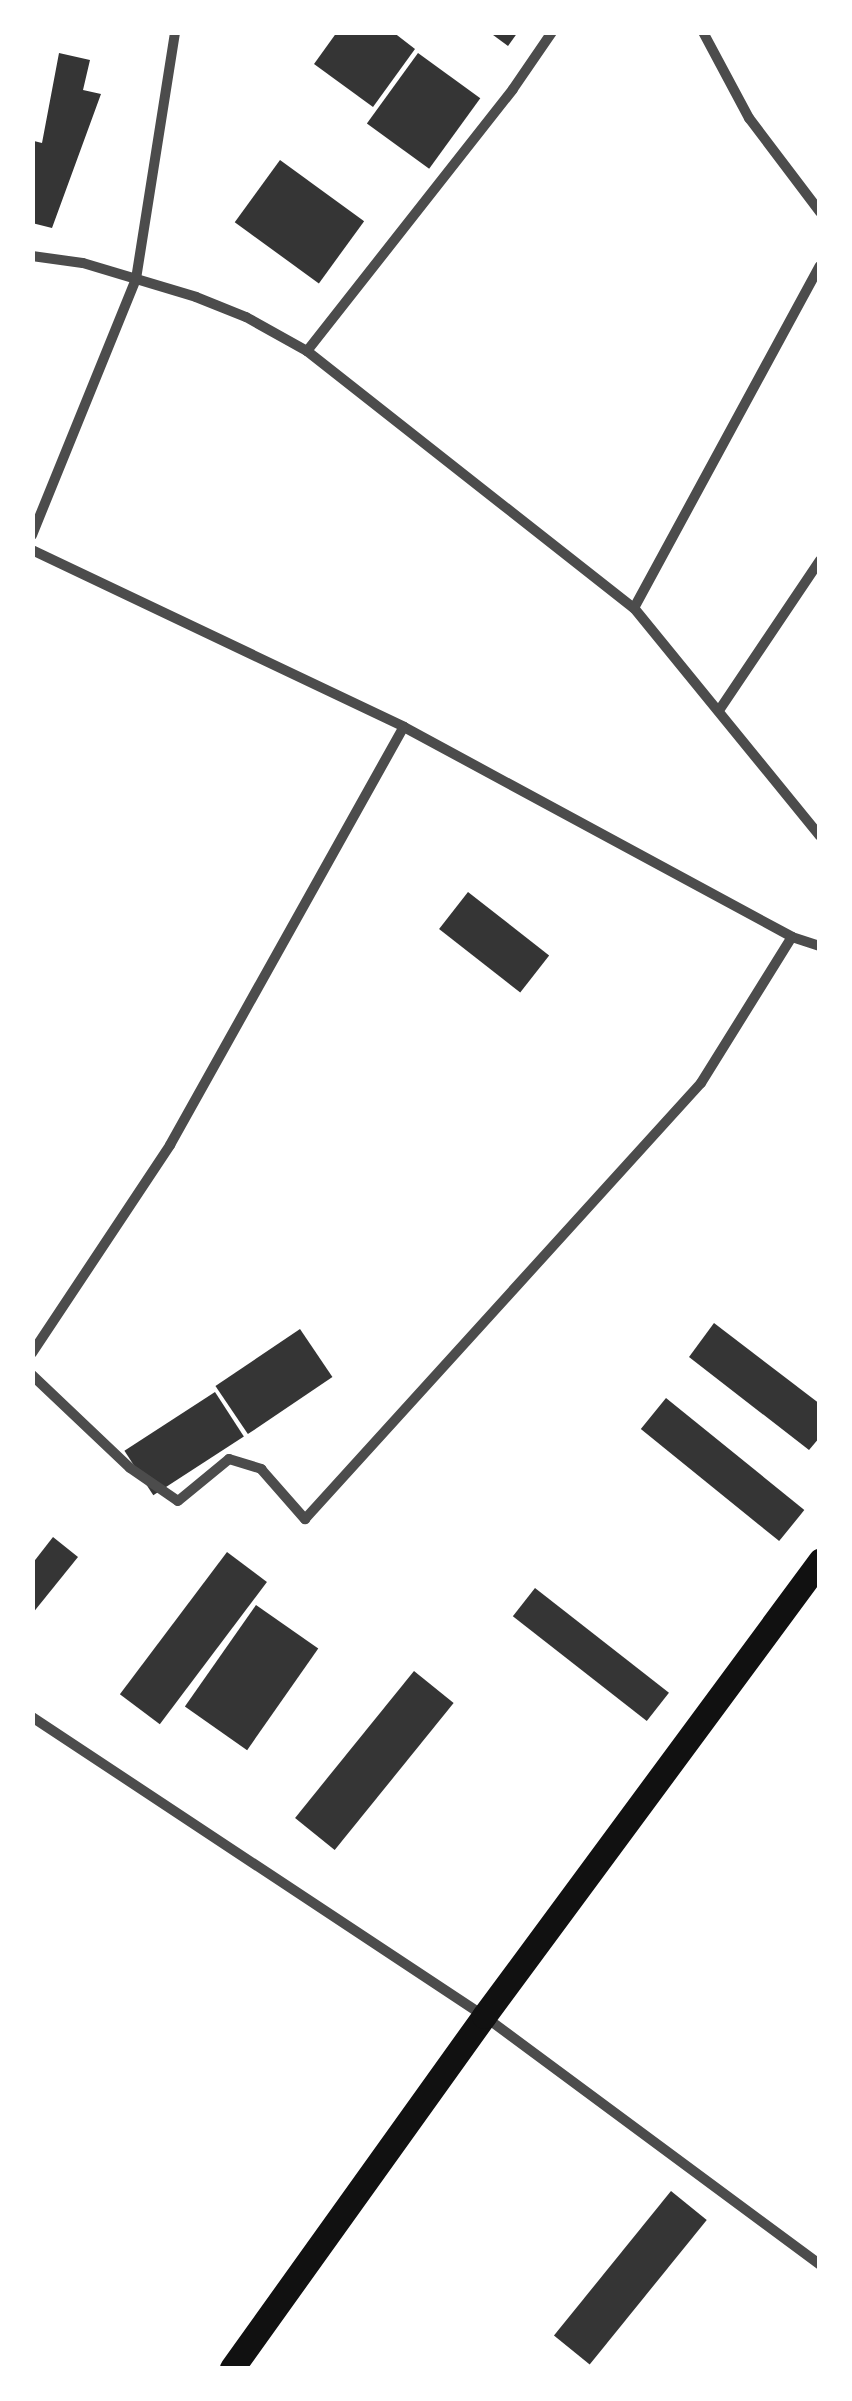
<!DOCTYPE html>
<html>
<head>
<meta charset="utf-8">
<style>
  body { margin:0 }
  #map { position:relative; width:852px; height:2401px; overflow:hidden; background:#fff; font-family:Quicksand,sans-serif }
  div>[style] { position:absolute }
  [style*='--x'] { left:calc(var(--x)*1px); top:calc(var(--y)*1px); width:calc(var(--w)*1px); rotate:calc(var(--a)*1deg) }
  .building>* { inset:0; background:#353535; transform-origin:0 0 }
  .minor>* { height:10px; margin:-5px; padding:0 5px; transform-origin:5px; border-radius:5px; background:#4c4c4c }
  .primary>* { height:25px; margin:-12.5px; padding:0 12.5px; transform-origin:12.5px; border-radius:12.5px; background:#111 }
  span { translate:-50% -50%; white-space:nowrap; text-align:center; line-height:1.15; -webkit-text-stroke:10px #fff; paint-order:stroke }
  .frame { position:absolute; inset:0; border:35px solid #fff; pointer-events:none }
</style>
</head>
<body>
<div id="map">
  <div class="building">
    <div style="clip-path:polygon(337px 32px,393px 32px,415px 49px,373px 107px,314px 64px)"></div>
    <div style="clip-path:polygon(489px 32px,518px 32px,508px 46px)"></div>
    <div style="clip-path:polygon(59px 53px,90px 60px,83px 90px,101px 94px,52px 228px,32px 223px,32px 145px,34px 141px,42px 143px)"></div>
    <div style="left:418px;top:53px;width:77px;height:87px;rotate:36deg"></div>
    <div style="left:280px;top:160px;width:104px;height:77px;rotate:36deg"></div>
    <div style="left:468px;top:892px;width:103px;height:47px;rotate:38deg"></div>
    <div style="clip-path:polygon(714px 1323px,820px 1404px,820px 1437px,809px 1450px,689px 1357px)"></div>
    <div style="left:300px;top:1329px;width:58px;height:102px;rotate:56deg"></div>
    <div style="left:215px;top:1392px;width:53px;height:108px;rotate:57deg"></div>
    <div style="left:666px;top:1398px;width:178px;height:40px;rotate:39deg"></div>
    <div style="clip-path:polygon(53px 1537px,78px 1557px,32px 1614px,32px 1564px)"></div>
    <div style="left:227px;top:1552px;width:50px;height:178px;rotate:37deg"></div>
    <div style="left:535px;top:1588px;width:170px;height:36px;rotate:38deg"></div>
    <div style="left:256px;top:1605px;width:76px;height:124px;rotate:35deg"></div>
    <div style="left:414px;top:1671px;width:51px;height:189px;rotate:39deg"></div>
    <div style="left:671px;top:2191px;width:46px;height:186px;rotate:39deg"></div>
  </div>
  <div class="minor">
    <div style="--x:703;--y:32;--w:98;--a:61.9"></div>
    <div style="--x:749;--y:118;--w:118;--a:52.9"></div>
    <div style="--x:32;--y:256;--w:51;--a:7.8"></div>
    <div style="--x:83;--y:263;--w:118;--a:16.7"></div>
    <div style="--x:196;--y:297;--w:54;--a:21.8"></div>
    <div style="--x:246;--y:317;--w:70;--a:29.1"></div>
    <div style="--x:307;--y:351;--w:416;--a:38.2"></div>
    <div style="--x:634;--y:608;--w:294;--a:50.8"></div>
    <div style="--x:307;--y:351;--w:333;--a:-51.8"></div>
    <div style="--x:513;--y:89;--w:69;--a:-55.6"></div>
    <div style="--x:32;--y:535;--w:276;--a:-67.9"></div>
    <div style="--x:136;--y:279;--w:250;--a:-81"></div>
    <div style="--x:32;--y:550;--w:412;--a:25.4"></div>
    <div style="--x:404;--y:727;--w:441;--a:28.4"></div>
    <div style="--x:792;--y:937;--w:29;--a:18"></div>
    <div style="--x:634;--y:608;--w:389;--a:-61.5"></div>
    <div style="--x:720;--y:709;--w:179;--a:-56.1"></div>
    <div style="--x:32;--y:1353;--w:250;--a:-56.4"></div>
    <div style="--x:170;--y:1145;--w:479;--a:-60.8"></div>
    <div style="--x:32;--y:1375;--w:135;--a:43.5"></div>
    <div style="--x:130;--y:1468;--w:58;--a:34.5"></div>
    <div style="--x:178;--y:1501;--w:66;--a:-39.5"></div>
    <div style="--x:229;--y:1459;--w:34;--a:17"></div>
    <div style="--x:261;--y:1469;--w:67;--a:48.7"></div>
    <div style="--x:305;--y:1519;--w:589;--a:-47.75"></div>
    <div style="--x:701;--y:1083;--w:172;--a:-58.1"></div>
    <div style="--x:32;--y:1717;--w:542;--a:33.48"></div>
    <div style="--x:484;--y:2016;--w:418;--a:36.5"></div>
  </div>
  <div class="primary">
    <div style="--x:232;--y:2368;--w:433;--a:-54.4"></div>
    <div style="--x:484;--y:2016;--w:566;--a:-53.56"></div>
  </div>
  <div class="frame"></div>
</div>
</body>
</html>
